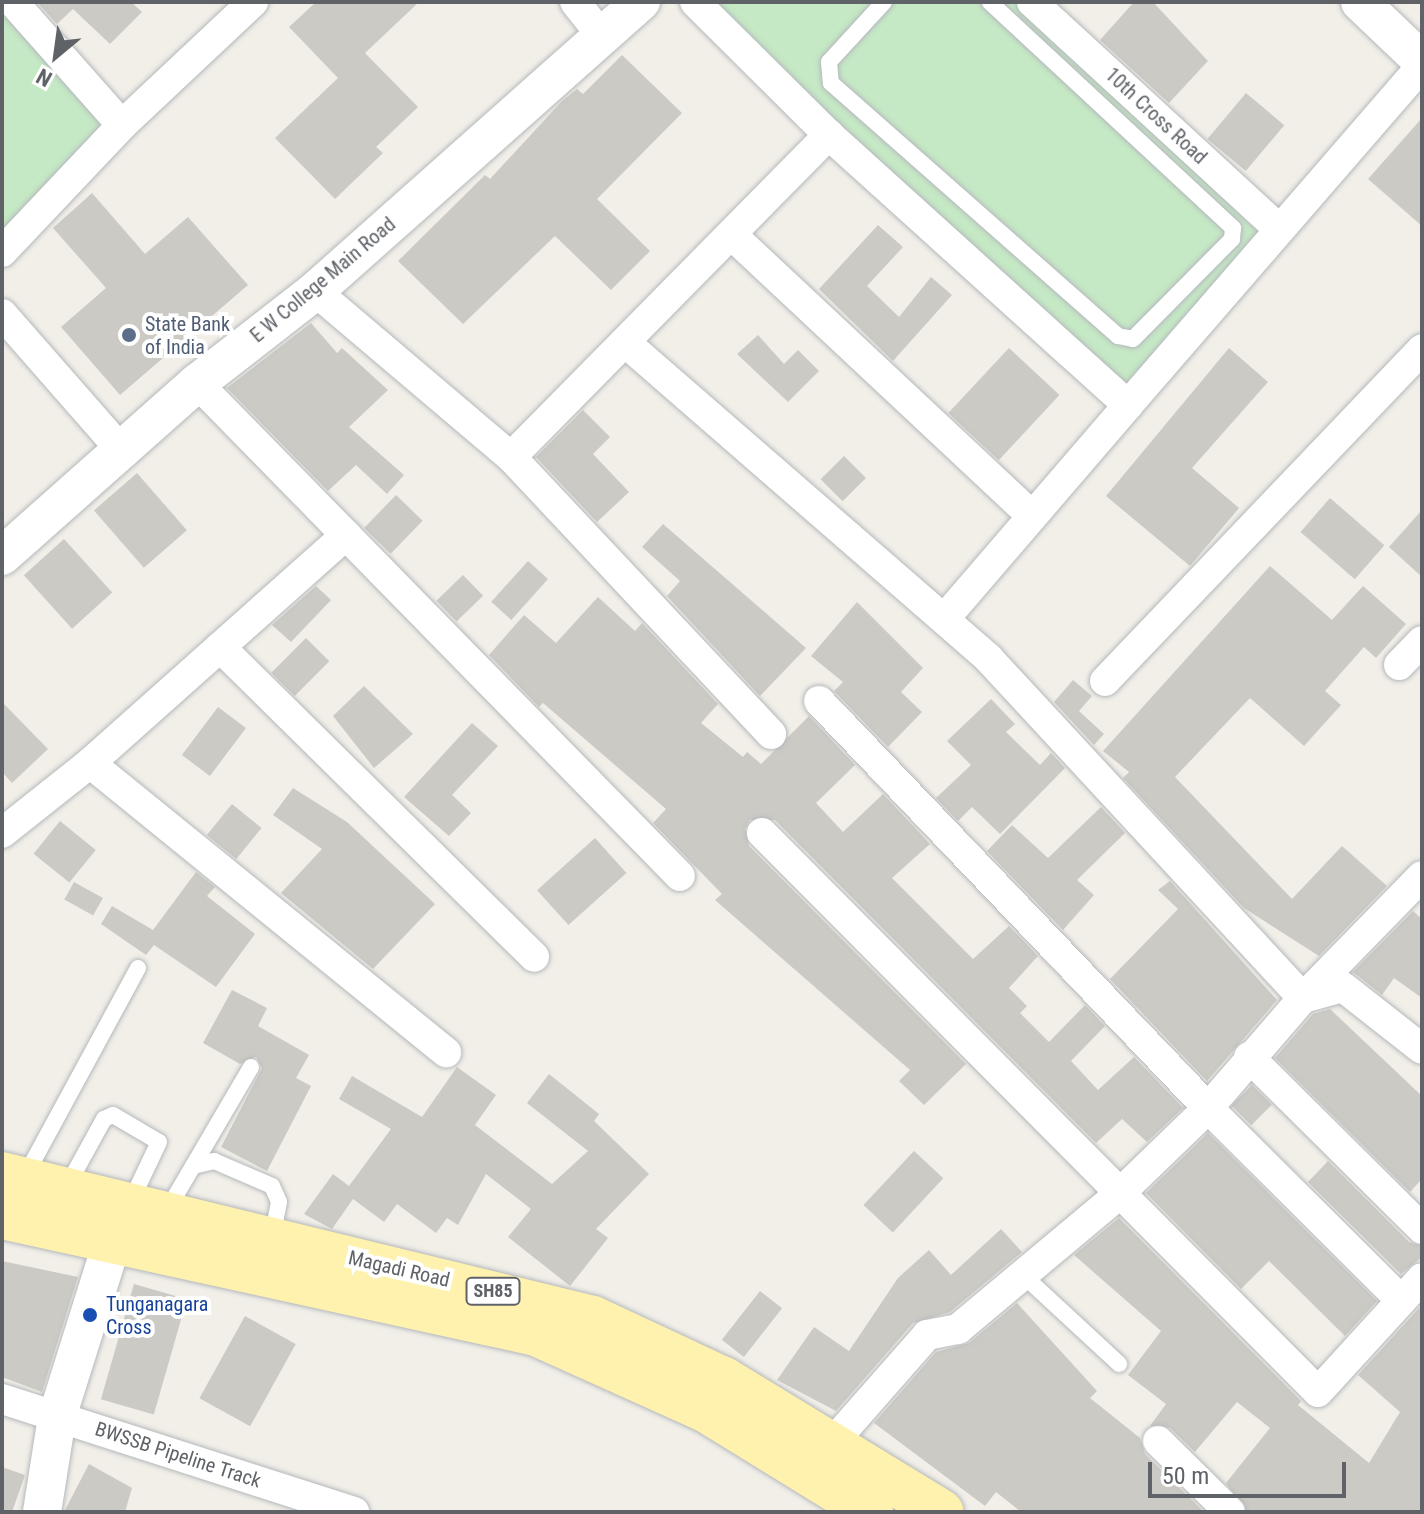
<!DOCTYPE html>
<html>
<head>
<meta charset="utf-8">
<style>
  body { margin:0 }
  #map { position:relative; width:1424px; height:1514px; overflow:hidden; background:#f1efe8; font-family:"Roboto Condensed",sans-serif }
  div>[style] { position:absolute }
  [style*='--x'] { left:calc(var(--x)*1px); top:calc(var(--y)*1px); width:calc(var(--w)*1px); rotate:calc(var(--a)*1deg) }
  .green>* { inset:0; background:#c5e8c5 }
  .building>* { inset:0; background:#cccac5; transform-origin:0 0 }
  .roads { filter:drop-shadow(0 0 2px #b5b8bc) drop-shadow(0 0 2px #b5b8bc) }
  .service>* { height:16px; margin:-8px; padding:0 8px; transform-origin:8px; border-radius:8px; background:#fff }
  .minor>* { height:30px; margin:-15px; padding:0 15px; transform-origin:15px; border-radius:15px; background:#fff }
  .tertiary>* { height:38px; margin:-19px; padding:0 19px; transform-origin:19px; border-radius:19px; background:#fff }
  .primary>* { height:44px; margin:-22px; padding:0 22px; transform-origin:22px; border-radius:22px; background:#fff2af }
  .dots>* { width:22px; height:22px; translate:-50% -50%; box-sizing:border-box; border:4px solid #fff; border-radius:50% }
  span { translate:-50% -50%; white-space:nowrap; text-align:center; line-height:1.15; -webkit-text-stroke:8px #fff; paint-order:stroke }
  .shield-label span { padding:2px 6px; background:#fff; border:2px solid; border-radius:6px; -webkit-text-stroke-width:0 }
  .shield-label { font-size:18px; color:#5f6368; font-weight:700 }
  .street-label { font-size:20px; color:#5f6368 }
  .service-label { font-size:20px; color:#4e5e75 }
  .left { translate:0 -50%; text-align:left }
  .transit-label { font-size:20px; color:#164399 }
  .frame { position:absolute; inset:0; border:4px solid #5f6368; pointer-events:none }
  .north { position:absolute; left:16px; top:16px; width:80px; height:80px; -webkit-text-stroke:6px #fff; paint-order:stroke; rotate:209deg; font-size:22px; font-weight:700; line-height:32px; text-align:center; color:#5f6368 }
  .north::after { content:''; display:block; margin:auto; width:28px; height:36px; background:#5f6368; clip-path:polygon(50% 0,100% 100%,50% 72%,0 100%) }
  .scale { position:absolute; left:1148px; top:1462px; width:198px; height:36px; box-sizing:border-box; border:4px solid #5f6368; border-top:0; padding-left:10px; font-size:24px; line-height:28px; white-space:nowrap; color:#5f6368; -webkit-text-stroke:6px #fff; paint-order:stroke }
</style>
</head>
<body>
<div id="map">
  <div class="green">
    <div style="clip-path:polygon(693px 2px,1015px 2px,1268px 241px,1112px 405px)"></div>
    <div style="clip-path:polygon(2px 4px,119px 129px,2px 239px)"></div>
  </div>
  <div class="building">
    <div style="clip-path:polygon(37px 2px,131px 2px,142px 12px,110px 44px,73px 9px,57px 24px)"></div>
    <div style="clip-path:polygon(316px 2px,419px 2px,365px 53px,418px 107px,376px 147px,383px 153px,335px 199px,275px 138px,338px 78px,289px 27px)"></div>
    <div style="clip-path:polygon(1134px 2px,1153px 2px,1208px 61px,1169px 103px,1100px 40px)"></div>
    <div style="clip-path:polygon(622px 55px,682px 113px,597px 199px,650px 251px,611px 290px,555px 236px,463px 324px,398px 261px,485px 175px,490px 179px,562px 101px,577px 89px,583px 94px)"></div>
    <div style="left:1246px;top:93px;width:50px;height:60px;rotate:40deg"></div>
    <div style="clip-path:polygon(1422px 118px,1422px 226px,1368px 179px)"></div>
    <div style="clip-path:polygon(92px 193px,145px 254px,188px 217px,248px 285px,120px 395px,61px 327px,106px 288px,53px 228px)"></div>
    <div style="clip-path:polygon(878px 225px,903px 247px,867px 286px,899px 317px,931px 277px,952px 295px,893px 361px,819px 289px)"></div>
    <div style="clip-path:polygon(311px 323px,337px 353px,342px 348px,388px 390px,349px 427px,404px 475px,387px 494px,356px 465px,328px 491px,227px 388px)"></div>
    <div style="clip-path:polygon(758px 335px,784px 364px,798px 350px,819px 371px,788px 402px,737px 354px)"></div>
    <div style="left:1009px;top:348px;width:69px;height:89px;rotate:43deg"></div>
    <div style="clip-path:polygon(1229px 348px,1268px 382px,1192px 468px,1239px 508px,1190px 566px,1106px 496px)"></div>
    <div style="clip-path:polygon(583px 410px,610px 437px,593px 454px,629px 492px,597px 522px,536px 457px)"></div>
    <div style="left:844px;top:456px;width:31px;height:33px;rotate:45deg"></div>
    <div style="left:137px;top:473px;width:76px;height:57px;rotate:49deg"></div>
    <div style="left:396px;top:495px;width:37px;height:46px;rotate:44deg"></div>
    <div style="left:1330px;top:498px;width:72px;height:45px;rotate:41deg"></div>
    <div style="clip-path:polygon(1422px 510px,1422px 577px,1389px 547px)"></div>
    <div style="clip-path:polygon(663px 524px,806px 648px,760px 696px,667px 596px,680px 581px,642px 547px)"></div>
    <div style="left:64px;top:539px;width:72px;height:54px;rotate:48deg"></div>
    <div style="left:528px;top:561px;width:27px;height:55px;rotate:42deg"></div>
    <div style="clip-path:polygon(1270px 566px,1332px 620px,1363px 586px,1406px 624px,1376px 658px,1364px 647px,1325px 691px,1341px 705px,1304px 746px,1250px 698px,1175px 777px,1292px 899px,1342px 846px,1387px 886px,1319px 956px,1244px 908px,1123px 778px,1129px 772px,1103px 751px)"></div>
    <div style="left:463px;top:575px;width:29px;height:37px;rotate:46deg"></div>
    <div style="clip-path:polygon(316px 586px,331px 600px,291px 642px,272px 625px)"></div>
    <div style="clip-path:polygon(598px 597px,635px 631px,642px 623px,718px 704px,701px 723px,743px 757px,747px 752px,761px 764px,809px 716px,855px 765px,816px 803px,843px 832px,883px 794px,930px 844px,892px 878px,973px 959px,1009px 926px,1038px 956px,1009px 988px,1027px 1006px,1020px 1013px,1049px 1042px,1085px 1005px,1105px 1026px,1071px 1061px,1098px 1090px,1134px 1057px,1183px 1108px,1147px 1142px,1122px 1119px,1096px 1143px,775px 820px,750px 820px,745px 829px,749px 846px,966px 1064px,924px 1105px,899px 1081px,910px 1070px,715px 900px,722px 894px,653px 823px,666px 809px,543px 703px,539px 707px,489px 655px,524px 615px,556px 643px)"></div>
    <div style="clip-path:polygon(857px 602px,923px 668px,901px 692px,922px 712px,888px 747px,834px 691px,843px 682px,811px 656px)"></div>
    <div style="left:306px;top:638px;width:33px;height:49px;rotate:45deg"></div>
    <div style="clip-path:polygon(1073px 680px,1092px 696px,1079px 711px,1104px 734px,1094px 745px,1054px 702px)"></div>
    <div style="clip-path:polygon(364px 686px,413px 734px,374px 768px,333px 716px)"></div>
    <div style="clip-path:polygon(991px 699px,1015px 724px,1006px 732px,1040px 765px,1051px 753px,1065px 768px,1000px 834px,972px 807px,958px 821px,936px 798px,971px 765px,947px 741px)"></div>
    <div style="clip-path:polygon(2px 702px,48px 749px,12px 783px,2px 772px)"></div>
    <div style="left:218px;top:707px;width:35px;height:60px;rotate:37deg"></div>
    <div style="clip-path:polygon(472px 723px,498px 746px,452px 795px,471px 813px,449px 836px,404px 797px)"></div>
    <div style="clip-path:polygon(293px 788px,347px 822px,435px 904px,373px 969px,281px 893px,322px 849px,273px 815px)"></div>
    <div style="left:232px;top:804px;width:38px;height:40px;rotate:39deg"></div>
    <div style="clip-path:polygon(1101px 807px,1125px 833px,1077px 880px,1094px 895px,1063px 930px,987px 851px,1012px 825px,1048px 858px)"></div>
    <div style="left:60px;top:821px;width:46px;height:42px;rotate:39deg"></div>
    <div style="left:595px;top:838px;width:47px;height:78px;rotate:48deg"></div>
    <div style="clip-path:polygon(196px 872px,215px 887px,207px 896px,255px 934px,216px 987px,154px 945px,146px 955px,101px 924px,112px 906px,153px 930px)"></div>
    <div style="clip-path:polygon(1170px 881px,1277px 1000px,1207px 1081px,1110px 979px,1178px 909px,1158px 890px)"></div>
    <div style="left:74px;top:882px;width:33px;height:20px;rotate:29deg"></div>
    <div style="clip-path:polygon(1413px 911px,1422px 919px,1422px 998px,1394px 978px,1382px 995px,1353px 972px)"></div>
    <div style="clip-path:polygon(232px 990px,267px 1008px,258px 1026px,309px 1055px,296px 1078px,311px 1086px,267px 1171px,221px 1147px,262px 1068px,256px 1057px,240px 1064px,203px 1043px)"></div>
    <div style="clip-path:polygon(1330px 1009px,1422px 1096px,1422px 1179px,1410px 1192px,1275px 1058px,1313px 1014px)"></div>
    <div style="clip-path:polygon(457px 1067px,496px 1095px,475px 1125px,552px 1184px,588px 1151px,527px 1103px,549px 1074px,599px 1114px,594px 1121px,649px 1174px,596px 1229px,608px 1238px,570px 1286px,508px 1237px,531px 1209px,486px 1174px,458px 1225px,447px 1218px,436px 1233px,397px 1204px,384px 1222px,353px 1199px,332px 1229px,304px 1214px,333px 1174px,349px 1186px,391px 1129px,339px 1099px,352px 1076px,422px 1117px)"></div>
    <div style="left:1252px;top:1085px;width:28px;height:29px;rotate:45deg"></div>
    <div style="clip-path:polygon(1208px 1133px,1377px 1301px,1345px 1336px,1269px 1261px,1241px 1289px,1146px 1193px)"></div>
    <div style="left:914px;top:1151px;width:40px;height:74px;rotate:43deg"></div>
    <div style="clip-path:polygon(1328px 1161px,1409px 1242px,1422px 1246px,1422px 1257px,1401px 1274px,1308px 1182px)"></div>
    <div style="clip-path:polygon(1119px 1218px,1301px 1401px,1298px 1405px,1369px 1463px,1400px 1412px,1358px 1375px,1422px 1305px,1422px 1512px,1247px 1512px,1226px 1483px,1270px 1428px,1237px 1402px,1195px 1452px,1170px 1428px,1150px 1426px,1166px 1404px,1128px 1375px,1161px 1331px,1074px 1255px)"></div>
    <div style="clip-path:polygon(1001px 1229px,1022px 1252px,950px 1312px,913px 1323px,836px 1411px,777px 1380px,814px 1327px,849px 1351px,898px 1278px,929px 1250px,951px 1275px)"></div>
    <div style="clip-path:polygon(2px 1261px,78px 1277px,42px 1392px,2px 1377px)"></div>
    <div style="left:134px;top:1284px;width:55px;height:120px;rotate:16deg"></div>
    <div style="left:760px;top:1291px;width:28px;height:62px;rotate:38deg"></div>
    <div style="clip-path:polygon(1017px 1303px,1097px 1391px,1090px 1398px,1140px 1438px,1145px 1454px,1204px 1512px,1021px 1512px,996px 1492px,985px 1506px,874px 1423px,936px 1352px,969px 1343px)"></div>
    <div style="left:245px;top:1316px;width:58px;height:94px;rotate:29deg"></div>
    <div style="clip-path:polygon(89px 1464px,132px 1488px,125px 1512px,64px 1512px)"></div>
    <div style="clip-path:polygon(2px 1467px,25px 1475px,12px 1512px,2px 1512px)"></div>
  </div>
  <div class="roads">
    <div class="service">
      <div style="--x:884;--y:2;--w:81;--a:132.5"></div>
      <div style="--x:829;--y:62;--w:21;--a:85"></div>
      <div style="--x:831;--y:83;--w:383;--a:41.4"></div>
      <div style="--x:1118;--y:336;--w:15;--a:11"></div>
      <div style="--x:1133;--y:339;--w:141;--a:-45.3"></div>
      <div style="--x:1232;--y:239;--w:11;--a:-85"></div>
      <div style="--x:1233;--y:228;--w:332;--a:-137.1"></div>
      <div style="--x:193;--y:1166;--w:22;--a:-13"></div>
      <div style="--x:214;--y:1161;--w:63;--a:23.3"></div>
      <div style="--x:272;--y:1186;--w:17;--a:66"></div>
      <div style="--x:279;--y:1202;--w:36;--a:101"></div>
      <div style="--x:24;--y:1178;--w:239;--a:-61.5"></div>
      <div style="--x:66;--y:1188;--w:79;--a:-61.2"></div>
      <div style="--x:104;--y:1119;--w:10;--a:-24"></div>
      <div style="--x:113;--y:1115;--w:53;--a:30.4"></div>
      <div style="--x:159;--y:1142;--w:65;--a:115.4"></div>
      <div style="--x:166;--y:1212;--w:168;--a:-59.6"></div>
      <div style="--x:1023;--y:1275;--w:131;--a:42.8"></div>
    </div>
    <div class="minor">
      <div style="--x:13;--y:2;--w:164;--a:48.5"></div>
      <div style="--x:575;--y:2;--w:43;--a:51.5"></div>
      <div style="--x:695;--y:2;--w:189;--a:44.8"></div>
      <div style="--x:829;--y:135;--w:403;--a:42.1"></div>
      <div style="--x:1128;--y:405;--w:449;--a:-49.1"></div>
      <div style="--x:1032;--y:2;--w:335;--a:42.6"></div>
      <div style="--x:734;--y:237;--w:405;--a:43.1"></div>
      <div style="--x:2;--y:252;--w:175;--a:-46.6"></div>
      <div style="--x:122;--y:125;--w:180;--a:-43.2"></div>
      <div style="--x:315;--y:291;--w:257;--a:40.3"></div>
      <div style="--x:511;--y:457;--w:380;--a:46.8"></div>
      <div style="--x:2;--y:314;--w:184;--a:48.8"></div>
      <div style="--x:626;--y:343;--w:481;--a:41"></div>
      <div style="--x:989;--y:659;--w:462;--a:47.2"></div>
      <div style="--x:1303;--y:998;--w:170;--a:-45.7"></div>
      <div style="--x:197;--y:383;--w:690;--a:45.59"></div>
      <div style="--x:511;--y:457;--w:453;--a:-45.4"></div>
      <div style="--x:945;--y:618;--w:281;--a:-49.3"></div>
      <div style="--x:220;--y:647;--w:441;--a:44.6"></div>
      <div style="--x:1399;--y:665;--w:33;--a:-46"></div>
      <div style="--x:1105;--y:681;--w:459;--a:-46.3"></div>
      <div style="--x:819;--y:701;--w:563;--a:46.3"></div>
      <div style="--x:1208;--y:1108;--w:272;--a:44.9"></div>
      <div style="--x:90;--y:763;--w:459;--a:39.1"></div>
      <div style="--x:2;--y:833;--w:112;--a:-38.5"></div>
      <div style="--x:90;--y:763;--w:343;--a:-41.7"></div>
      <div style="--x:762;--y:833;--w:788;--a:45.15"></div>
      <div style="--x:1318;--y:1392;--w:154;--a:-47.6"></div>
      <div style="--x:1249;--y:1057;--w:244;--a:44.8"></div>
      <div style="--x:2;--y:1399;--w:370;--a:17.8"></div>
      <div style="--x:834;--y:1441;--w:141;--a:-48.7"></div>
      <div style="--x:927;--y:1335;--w:32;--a:-11"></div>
      <div style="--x:958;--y:1329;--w:207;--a:-39.9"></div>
      <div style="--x:1117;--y:1196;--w:127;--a:-44"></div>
      <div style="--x:1208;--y:1108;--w:145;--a:-49.2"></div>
      <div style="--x:1303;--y:998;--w:41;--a:-15.4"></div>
      <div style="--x:1343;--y:987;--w:100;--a:38.1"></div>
      <div style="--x:1158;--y:1441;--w:101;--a:44.6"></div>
    </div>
    <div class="tertiary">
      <div style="--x:1360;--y:2;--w:86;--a:43.6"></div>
      <div style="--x:2;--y:556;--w:261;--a:-41.6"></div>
      <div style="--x:197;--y:383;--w:150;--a:-37.9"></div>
      <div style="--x:315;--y:291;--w:436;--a:-41.6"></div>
      <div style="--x:42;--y:1512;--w:96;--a:-81"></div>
      <div style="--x:57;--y:1417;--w:187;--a:-72.5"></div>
    </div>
    <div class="primary">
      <div style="--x:2;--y:1174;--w:608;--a:13.69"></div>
      <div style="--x:593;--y:1318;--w:145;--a:25"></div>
      <div style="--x:724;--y:1379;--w:255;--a:31.4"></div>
      <div style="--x:2;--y:1217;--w:547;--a:12.36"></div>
      <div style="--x:536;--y:1334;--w:188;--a:24.2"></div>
      <div style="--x:707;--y:1411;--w:193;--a:31.6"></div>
    </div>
  </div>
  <div class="dots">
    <div style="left:129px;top:335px;background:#5c6f8a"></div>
    <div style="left:90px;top:1315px;background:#1a4fb4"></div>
  </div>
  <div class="shield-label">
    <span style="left:493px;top:1291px">SH85</span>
  </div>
  <div class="street-label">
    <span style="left:1156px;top:116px;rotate:43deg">10th Cross Road</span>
    <span style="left:323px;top:280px;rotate:-40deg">E W College Main Road</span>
    <span style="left:399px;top:1269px;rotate:13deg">Magadi Road</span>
    <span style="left:178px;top:1455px;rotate:18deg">BWSSB Pipeline Track</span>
  </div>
  <div class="service-label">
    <span class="left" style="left:145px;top:336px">State Bank<br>of India</span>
  </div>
  <div class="transit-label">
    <span class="left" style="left:106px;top:1316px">Tunganagara<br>Cross</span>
  </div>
  <div class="frame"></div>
  <div class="north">N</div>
  <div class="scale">50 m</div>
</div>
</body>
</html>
